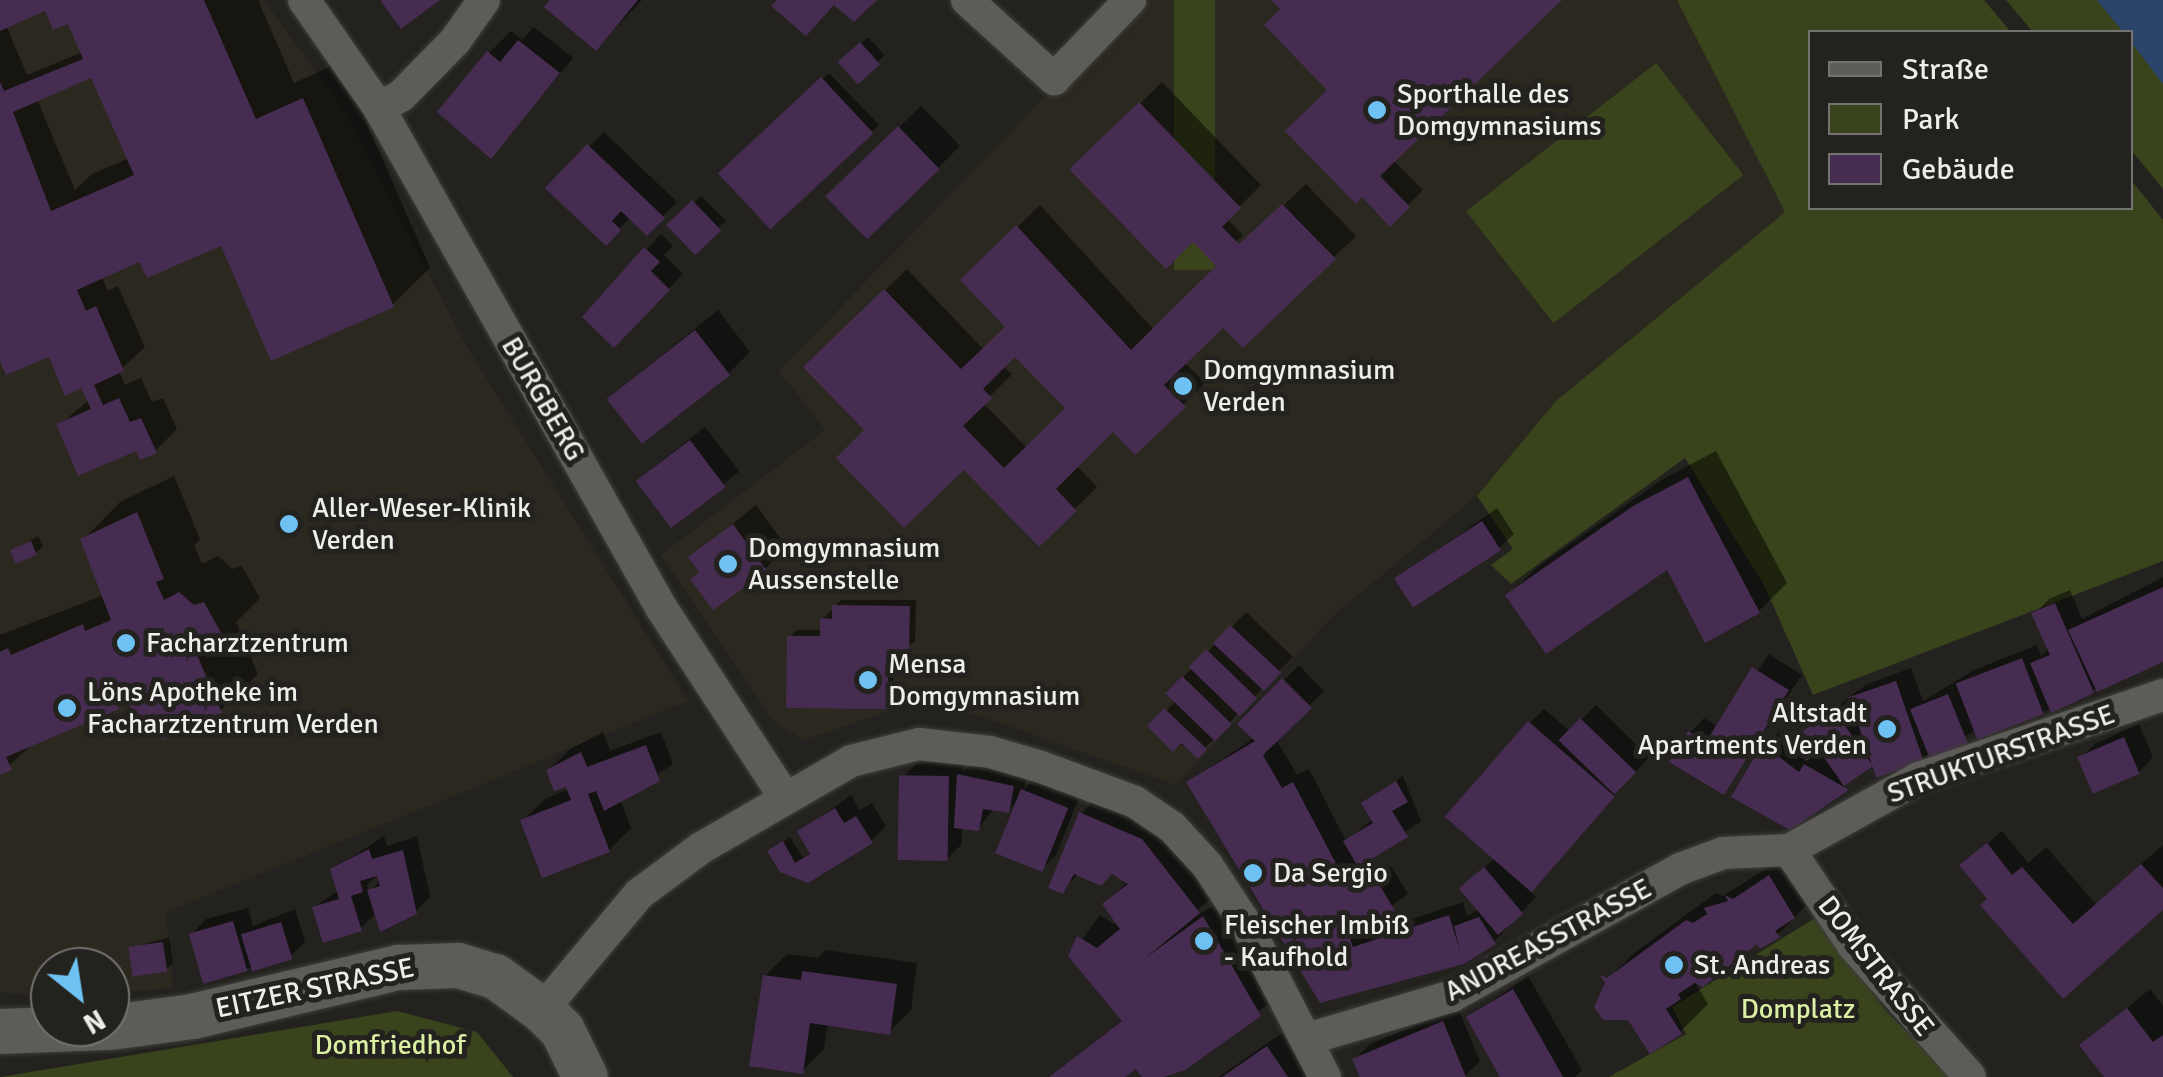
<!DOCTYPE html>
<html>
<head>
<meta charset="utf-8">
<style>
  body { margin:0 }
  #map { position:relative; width:2163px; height:1077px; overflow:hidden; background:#23221f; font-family:Signika,sans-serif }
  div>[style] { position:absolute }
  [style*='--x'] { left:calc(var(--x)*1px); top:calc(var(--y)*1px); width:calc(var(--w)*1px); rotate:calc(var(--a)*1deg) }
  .built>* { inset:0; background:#2a281f }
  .green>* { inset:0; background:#39431c; transform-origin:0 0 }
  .water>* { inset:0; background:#2b456a }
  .shadow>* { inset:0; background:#0007; transform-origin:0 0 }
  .building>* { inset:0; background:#472c51; transform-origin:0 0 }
  .roads { filter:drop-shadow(0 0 2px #3e3e3b) drop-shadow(0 0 2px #3e3e3b) }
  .street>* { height:32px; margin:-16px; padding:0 16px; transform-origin:16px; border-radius:16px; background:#5d5c58 }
  .secondary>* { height:45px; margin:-22.5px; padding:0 22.5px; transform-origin:22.5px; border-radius:22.5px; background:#5d5c58 }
  .dots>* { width:28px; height:28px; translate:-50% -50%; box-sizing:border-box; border:5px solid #23221f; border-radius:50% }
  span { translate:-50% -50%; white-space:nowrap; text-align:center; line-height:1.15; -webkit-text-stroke:10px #23221f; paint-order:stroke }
  .poi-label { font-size:28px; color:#eeedeb }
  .left { translate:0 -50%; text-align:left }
  .right { translate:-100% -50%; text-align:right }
  .street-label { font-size:28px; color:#eeedeb }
  .park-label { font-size:28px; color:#daefa3 }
  .legend { position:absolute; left:1808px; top:30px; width:325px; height:180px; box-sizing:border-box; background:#23221f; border:2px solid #747371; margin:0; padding:12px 18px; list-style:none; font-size:30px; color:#eeedeb }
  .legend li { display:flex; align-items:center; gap:20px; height:50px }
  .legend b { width:50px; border:2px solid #747371 }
  .north { position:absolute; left:30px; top:947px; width:100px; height:100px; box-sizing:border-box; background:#23221f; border:2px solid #747371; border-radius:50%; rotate:150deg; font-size:28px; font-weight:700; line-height:40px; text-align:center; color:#eeedeb }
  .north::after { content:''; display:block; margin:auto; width:35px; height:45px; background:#6ec2f3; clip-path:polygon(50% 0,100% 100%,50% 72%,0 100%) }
</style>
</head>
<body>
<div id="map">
  <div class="built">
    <div style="clip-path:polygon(0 0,264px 0,343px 109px,467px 347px,688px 701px,166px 912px,173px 988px,110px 993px,110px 967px,50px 967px,50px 997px,0 992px)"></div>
    <div style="clip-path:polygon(1139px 0,1937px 0,1810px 32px,1810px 208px,1556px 401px,1477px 496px,1335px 614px,1176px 785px,980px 716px,909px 704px,804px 740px,775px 723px,661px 555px,825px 430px,779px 371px)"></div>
  </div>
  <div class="green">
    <div style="left:1174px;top:0;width:41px;height:270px"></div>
    <div style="clip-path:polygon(1677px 0,1984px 0,2011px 32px,1810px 32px,1810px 208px,2130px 208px,2131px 180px,2163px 220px,2163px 561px,1813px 695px,1764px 585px,1685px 458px,1511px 584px,1491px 565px,1513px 549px,1477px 496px,1556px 401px,1785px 212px)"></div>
    <div style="clip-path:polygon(2006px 0,2163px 0,2163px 189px,2131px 150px,2130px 32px,2033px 32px)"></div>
    <div style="left:1656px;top:63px;width:142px;height:241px;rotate:52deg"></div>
    <div style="clip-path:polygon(1815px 918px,1886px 1011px,1952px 1077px,1609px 1077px,1686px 1034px,1672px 1007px)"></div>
    <div style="clip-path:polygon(397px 1011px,477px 1032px,513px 1077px,0 1077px)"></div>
  </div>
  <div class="water">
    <div style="clip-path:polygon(2097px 0,2163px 0,2163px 84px,2131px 42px,2130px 32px,2123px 32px)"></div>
  </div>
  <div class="shadow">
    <div style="clip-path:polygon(evenodd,0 0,258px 0,294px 83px,340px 62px,430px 268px,392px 305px,222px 243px,140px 259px,101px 276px,108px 291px,118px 286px,145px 347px,119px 371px,125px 385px,141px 378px,152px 402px,163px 398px,177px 429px,155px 451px,59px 425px,89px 400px,83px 385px,50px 354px,0 355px,0 0,46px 8px,78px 17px,83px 52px,27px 75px,6px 25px,46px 8px,0 0,93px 75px,129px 158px,92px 174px,75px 190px,37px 99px,93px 75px)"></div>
    <div style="clip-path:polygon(553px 0,642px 0,596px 48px)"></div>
    <div style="clip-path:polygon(1275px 0,1559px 0,1393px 160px,1423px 190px,1390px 223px,1330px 90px)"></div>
    <div style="clip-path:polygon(534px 27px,573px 58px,491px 156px,489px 53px,511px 31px,522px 40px)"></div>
    <div style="left:868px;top:37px;width:25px;height:38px;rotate:48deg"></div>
    <div style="left:829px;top:73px;width:72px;height:147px;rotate:46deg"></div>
    <div style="clip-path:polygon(1162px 82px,1261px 185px,1227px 219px,1243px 235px,1215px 262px,1193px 239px,1073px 169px)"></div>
    <div style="clip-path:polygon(921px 106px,960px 146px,938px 168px,850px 174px)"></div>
    <div style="clip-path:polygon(604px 132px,677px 202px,647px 233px,631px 217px,606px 242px,549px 188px)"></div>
    <div style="clip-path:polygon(evenodd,1306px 184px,1356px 236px,1243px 345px,1223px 324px,1184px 362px,1205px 383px,1135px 452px,1113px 429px,1076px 465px,1097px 487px,1039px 544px,964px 466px,867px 430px,806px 367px,907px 269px,984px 350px,1008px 327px,963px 280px,1040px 205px,1154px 330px,1306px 184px,1016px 353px,1069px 408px,1027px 448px,983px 403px,1012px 374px,1003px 366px,1016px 353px)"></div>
    <div style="left:701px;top:196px;width:35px;height:43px;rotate:45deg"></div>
    <div style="clip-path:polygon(661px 234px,673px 246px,664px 255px,683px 274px,614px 344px,585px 317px)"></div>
    <div style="clip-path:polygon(718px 310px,750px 352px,728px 374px,609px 398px)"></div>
    <div style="left:705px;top:427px;width:56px;height:86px;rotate:52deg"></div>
    <div style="clip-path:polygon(1716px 451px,1787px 583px,1759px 611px,1667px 567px,1508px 596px,1536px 568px,1663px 479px)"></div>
    <div style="clip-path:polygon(174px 476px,200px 539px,194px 546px,202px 564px,218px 556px,232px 569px,242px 566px,260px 598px,236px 622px,258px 674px,220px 711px,128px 696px,37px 741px,0 773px,0 635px,104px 595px,83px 540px,120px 502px)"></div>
    <div style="clip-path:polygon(756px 505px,787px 547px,765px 569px,702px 571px,692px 557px)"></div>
    <div style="clip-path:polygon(1497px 508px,1514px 534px,1499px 548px,1397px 580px)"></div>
    <div style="clip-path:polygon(38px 536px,43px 546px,36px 553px,13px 551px)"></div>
    <div style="clip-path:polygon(2163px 577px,2163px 659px,2043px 712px,1977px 730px,1923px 758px,1874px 761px,1789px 827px,1734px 796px,1779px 731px,1792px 741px,1867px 684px,1911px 668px,1923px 701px,1974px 670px,2037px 645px,2041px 656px,2050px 648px,2034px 614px,2049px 599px,2070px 590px,2082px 619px)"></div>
    <div style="clip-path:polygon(841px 600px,916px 600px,915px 642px,894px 649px,893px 700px,887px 706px,790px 637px,796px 630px,823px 630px,823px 619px)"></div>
    <div style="clip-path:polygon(1246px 612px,1293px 657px,1198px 755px,1151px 726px,1176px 701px,1168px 693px)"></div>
    <div style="clip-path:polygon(1769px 654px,1802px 675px,1725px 789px,1690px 733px,1704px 718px,1718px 727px)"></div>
    <div style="clip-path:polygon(1299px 665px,1324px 691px,1276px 739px,1297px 775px,1309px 769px,1346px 841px,1373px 819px,1364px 803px,1403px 776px,1421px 821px,1358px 864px,1367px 879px,1391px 866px,1408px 894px,1364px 925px,1368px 934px,1463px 902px,1467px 916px,1480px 909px,1477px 874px,1494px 859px,1530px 723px,1544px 709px,1570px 731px,1596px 705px,1649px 757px,1529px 890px,1536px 897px,1494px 942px,1321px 1000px,1189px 782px,1254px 738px,1241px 724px)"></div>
    <div style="clip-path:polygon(2139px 724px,2153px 757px,2139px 772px,2080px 758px,2095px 744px)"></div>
    <div style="clip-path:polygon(603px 732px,610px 751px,661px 732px,673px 764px,620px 799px,631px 828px,609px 850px,523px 820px,545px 799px,569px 789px,548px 771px,570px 749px)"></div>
    <div style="clip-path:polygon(974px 761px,1028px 771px,1024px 789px,1037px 775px,1081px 793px,1056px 855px,1041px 870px,1019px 799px,1008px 810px,994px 808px,978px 829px,962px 827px,962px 844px,947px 859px,902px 778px,917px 763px,963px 762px,963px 772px)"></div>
    <div style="clip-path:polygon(851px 795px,860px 810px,872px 803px,886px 826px,871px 841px,808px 880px,770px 851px,790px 837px,803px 858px,812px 852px,800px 832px)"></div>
    <div style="clip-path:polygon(1096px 799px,1159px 825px,1221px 890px,1179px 926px,1218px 903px,1274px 1000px,1165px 1077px,1146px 1077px,1136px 1066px,1121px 1077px,1049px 1077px,1124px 1019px,1071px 955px,1100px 915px,1124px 930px,1106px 904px,1128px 881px,1113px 871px,1079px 873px,1062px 891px,1081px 814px)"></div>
    <div style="clip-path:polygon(2002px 831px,2028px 863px,2046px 847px,2096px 904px,2163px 845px,2163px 907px,2063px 995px,1963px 865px)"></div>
    <div style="clip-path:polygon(evenodd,384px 836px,387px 846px,417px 836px,430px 897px,415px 912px,377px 912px,361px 928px,315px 907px,339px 890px,333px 870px,384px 836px,378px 874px,381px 880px,369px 892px,367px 885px,378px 874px)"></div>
    <div style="clip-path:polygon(1798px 849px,1822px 888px,1778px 935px,1758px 940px,1693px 979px,1708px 1004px,1680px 1032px,1597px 1007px,1605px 982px,1634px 953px,1716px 893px,1723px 896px)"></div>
    <div style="clip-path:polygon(248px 908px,253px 926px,295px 909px,305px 942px,290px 956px,246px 969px,192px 934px,206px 919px)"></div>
    <div style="clip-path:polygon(169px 937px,173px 963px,166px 969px,130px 948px)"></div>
    <div style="clip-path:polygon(826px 950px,917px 963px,911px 1010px,889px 1032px,828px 1023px,824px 1049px,802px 1071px,765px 976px,787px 954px,818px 958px)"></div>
    <div style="clip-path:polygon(1528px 976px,1582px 1070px,1575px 1077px,1503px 1077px,1469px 1017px)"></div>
    <div style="clip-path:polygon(2150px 989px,2163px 1006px,2163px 1077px,2107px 1077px,2083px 1045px)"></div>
    <div style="clip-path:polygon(1458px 1008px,1480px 1061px,1465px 1076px,1363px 1077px,1355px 1059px,1370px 1044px)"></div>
    <div style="clip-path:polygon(1282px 1033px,1307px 1077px,1219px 1077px)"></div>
  </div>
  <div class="building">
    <div style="clip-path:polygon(evenodd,0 0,204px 0,256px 119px,303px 98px,394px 307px,271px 361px,221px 246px,147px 278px,139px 262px,77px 290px,86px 311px,96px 306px,124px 371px,94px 385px,103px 405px,119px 398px,130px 422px,141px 418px,157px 453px,140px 460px,136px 451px,78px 476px,56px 424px,91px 409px,81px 388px,65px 396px,49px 357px,6px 375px,0 361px,0 82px,4px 91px,83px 59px,68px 24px,53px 30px,45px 11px,0 31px,0 0,91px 78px,134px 175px,51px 211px,13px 112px,91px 78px)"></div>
    <div style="clip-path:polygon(380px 0,440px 0,401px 29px)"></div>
    <div style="clip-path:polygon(550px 0,638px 0,596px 51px,544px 7px)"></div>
    <div style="clip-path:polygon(777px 0,877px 0,854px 22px,834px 5px,806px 36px,771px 6px)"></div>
    <div style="clip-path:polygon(1271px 0,1562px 0,1380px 176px,1410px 207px,1390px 227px,1362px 197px,1356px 204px,1285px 131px,1327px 90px,1264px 25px,1280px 9px)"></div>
    <div style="clip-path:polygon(518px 40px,560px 73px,491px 159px,437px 112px,487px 51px,500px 62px)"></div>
    <div style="left:860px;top:42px;width:30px;height:30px;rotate:48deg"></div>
    <div style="left:821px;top:77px;width:77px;height:141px;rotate:47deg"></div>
    <div style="clip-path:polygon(evenodd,1139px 102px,1241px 208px,1222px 227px,1239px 244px,1282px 204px,1336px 259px,1243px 348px,1223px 328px,1164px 385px,1186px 407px,1135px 455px,1113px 432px,1056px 489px,1077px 511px,1039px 547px,964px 470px,904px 528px,836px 458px,864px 430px,803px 367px,884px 289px,961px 369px,1005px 327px,960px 280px,1016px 225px,1131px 350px,1216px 266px,1193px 242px,1166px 269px,1069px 169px,1139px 102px,1015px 357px,1065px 408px,1004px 468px,963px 426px,992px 398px,983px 389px,1015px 357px)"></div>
    <div style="left:898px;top:126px;width:60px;height:101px;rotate:46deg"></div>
    <div style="clip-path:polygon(587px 144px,665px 218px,647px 236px,621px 211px,612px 221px,621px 230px,606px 246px,545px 188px)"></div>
    <div style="left:692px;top:200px;width:42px;height:36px;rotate:46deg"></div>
    <div style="clip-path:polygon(644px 247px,660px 262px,651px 271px,670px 290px,614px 348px,582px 317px)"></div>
    <div style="left:695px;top:330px;width:57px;height:112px;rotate:52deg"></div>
    <div style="left:690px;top:440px;width:59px;height:68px;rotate:53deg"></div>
    <div style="clip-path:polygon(1688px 477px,1760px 613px,1705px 643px,1667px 570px,1546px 654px,1505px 595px,1633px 506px)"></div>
    <div style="clip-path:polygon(137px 512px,164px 579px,156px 582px,164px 600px,179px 592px,194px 605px,204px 602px,224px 638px,195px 650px,222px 713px,162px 740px,158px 732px,144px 737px,127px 699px,116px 703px,119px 709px,6px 757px,12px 770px,0 775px,0 652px,8px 648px,11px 655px,83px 624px,85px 631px,111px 620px,80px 539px)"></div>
    <div style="left:1482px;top:521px;width:35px;height:105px;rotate:57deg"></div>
    <div style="clip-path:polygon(733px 524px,767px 571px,713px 610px,690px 579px,699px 572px,688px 557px)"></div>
    <div style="left:31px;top:541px;width:15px;height:23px;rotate:67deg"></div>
    <div style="clip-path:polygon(2163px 587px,2163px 662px,2097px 692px,2068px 630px)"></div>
    <div style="clip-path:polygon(2055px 603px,2094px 693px,2051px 713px,2030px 663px,2050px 655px,2031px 613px)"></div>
    <div style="clip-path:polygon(832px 605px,910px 606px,909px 652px,888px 651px,888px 709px,786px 708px,787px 636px,820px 636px,820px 618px,832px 619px)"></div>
    <div style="left:1230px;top:625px;width:70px;height:25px;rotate:43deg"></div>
    <div style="left:1206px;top:649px;width:71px;height:25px;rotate:44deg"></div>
    <div style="left:2022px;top:658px;width:60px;height:71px;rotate:69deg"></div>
    <div style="clip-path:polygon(1752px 667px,1789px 690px,1724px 795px,1669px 762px,1688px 731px,1706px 742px)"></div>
    <div style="left:1182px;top:676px;width:69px;height:24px;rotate:44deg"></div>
    <div style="clip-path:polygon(1282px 678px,1312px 708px,1263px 755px,1282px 788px,1293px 782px,1351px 892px,1376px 879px,1395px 911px,1349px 936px,1353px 947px,1449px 915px,1460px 951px,1454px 926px,1479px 917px,1496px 944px,1464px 964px,1320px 1003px,1186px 782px,1255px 741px,1237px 724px)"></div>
    <div style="left:1896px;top:681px;width:85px;height:50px;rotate:71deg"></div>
    <div style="left:1948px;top:694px;width:53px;height:41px;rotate:68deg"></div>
    <div style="clip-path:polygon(1164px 708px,1207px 749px,1198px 759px,1181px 743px,1173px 752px,1147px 726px)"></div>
    <div style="clip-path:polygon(1834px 710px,1873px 766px,1844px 786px,1820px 752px,1806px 761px,1791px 739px)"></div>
    <div style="left:1580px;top:718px;width:78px;height:31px;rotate:44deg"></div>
    <div style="left:1528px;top:721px;width:115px;height:127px;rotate:41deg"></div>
    <div style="left:2124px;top:737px;width:40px;height:51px;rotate:67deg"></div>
    <div style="clip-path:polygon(1762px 744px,1799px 772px,1804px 764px,1849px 790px,1790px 830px,1731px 797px)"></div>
    <div style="clip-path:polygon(646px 745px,660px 781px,604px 811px,596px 791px,588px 794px,610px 852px,542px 878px,520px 820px,571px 800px,566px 787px,554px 791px,546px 770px,581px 752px,587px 767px)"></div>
    <div style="clip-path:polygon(957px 774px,1014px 786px,1009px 813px,983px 809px,979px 831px,954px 828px)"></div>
    <div style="left:949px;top:776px;width:85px;height:50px;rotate:91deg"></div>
    <div style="clip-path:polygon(1396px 781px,1408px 802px,1392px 811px,1408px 837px,1358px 867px,1343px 841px,1373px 823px,1361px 803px)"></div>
    <div style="left:1021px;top:789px;width:51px;height:69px;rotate:22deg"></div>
    <div style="clip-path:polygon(835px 808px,844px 823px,856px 816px,873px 843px,808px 883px,780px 872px,767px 851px,783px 841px,795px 863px,810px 854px,797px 831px)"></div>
    <div style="clip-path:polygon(1079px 812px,1142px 839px,1200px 913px,1144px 959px,1203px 916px,1261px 1016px,1185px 1070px,1164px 1077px,1142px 1077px,1136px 1069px,1125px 1077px,1049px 1077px,1122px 1021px,1068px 956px,1077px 936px,1097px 948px,1120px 929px,1102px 904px,1128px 884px,1112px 874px,1101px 886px,1074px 874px,1063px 894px,1048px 888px)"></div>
    <div style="clip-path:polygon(1987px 843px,2012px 875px,2022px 867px,2073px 924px,2141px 864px,2163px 888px,2163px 910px,2063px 999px,1980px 905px,1987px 899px,1959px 865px)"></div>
    <div style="clip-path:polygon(369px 849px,372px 859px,403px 850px,417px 914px,380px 932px,367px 890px,380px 886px,377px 876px,360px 881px,363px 892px,351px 896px,362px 931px,323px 943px,312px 907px,339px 899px,330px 869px)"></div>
    <div style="left:1484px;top:867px;width:61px;height:33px;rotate:50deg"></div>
    <div style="clip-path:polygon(1769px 875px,1795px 918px,1775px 931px,1780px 937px,1760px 949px,1757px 944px,1703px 987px,1695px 983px,1678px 994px,1681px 999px,1666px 1009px,1682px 1034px,1650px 1054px,1628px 1020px,1603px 1020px,1594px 1007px,1605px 983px,1600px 975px,1607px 978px,1686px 920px,1693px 923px,1707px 914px,1704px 908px,1728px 901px,1725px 895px,1733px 899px)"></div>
    <div style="left:233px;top:921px;width:52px;height:46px;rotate:74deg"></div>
    <div style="left:281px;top:922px;width:39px;height:42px;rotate:73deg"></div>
    <div style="left:163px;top:942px;width:30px;height:35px;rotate:82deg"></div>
    <div style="clip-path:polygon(802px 971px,897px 984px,890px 1035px,810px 1023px,803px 1074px,749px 1066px,763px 975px,801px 980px)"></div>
    <div style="clip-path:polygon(1513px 989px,1541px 1038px,1563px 1077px,1500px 1077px,1466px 1017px)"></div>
    <div style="clip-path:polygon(2127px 1008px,2153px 1042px,2163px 1035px,2163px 1077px,2104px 1077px,2079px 1045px)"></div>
    <div style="clip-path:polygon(1443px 1021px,1466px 1077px,1360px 1077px,1352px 1059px)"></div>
    <div style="clip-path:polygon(1267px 1046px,1288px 1077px,1222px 1077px)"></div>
  </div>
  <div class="roads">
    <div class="street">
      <div style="--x:304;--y:0;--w:131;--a:55.2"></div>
      <div style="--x:379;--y:108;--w:575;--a:60.54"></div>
      <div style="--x:662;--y:609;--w:223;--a:56.9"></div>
      <div style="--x:967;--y:0;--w:118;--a:42.2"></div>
      <div style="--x:1054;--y:79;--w:110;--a:-46.1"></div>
      <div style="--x:379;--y:108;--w:25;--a:-29"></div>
      <div style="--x:401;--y:96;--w:77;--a:-45.5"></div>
      <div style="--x:455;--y:41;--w:50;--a:-54.7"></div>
      <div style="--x:1789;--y:850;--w:149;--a:-29"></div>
      <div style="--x:1919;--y:778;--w:258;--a:-18.8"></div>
      <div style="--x:1789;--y:850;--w:115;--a:56"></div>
      <div style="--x:1853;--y:945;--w:176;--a:48.4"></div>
      <div style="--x:542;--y:1010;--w:151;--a:-50.1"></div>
      <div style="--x:639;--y:894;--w:77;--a:-36.6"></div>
      <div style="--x:701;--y:848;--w:173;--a:-30.1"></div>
      <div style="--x:851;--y:761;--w:70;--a:-14"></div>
      <div style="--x:919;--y:744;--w:71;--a:6.4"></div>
      <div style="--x:990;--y:752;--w:53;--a:16.4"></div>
      <div style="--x:1041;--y:767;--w:100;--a:20.4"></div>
      <div style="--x:1135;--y:802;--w:45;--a:34"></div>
      <div style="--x:1172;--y:827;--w:52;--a:47.4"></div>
      <div style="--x:1207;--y:865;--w:73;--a:56.7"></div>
      <div style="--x:1247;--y:926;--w:170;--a:62.7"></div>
      <div style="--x:1307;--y:1039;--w:151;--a:-16.5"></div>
      <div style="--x:1452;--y:996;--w:261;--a:-29.1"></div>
      <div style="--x:1680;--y:869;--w:46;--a:-20.4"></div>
      <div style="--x:1723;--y:853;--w:66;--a:-2.6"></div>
    </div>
    <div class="secondary">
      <div style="--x:110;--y:1027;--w:83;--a:-7.6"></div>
      <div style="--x:192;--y:1016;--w:212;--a:-13.4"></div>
      <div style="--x:398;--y:967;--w:60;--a:-1.9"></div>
      <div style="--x:458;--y:965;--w:39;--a:17"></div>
      <div style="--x:495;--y:976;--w:58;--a:35.9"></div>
      <div style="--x:542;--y:1010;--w:28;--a:45"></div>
      <div style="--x:562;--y:1030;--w:52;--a:63.9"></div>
      <div style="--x:0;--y:1031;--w:104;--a:-2.2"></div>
    </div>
  </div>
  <div class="dots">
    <div style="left:1377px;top:110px;background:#6ec2f3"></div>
    <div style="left:1183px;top:386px;background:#6ec2f3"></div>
    <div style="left:289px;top:524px;background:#6ec2f3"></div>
    <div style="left:728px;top:564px;background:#6ec2f3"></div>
    <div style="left:126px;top:643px;background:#6ec2f3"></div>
    <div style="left:868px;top:680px;background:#6ec2f3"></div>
    <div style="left:67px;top:708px;background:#6ec2f3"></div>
    <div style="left:1887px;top:729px;background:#6ec2f3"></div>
    <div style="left:1253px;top:873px;background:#6ec2f3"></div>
    <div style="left:1204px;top:941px;background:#6ec2f3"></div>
    <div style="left:1674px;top:965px;background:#6ec2f3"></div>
  </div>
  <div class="poi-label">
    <span class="left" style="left:1397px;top:110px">Sporthalle des<br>Domgymnasiums</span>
    <span class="left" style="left:1203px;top:386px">Domgymnasium<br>Verden</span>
    <span class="left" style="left:312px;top:524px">Aller-Weser-Klinik<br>Verden</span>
    <span class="left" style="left:748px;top:564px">Domgymnasium<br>Aussenstelle</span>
    <span class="left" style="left:146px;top:643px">Facharztzentrum</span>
    <span class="left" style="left:888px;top:680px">Mensa<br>Domgymnasium</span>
    <span class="left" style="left:87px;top:708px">Löns Apotheke im<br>Facharztzentrum Verden</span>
    <span class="right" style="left:1867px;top:729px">Altstadt<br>Apartments Verden</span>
    <span class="left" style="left:1273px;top:873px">Da Sergio</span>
    <span class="left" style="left:1224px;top:941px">Fleischer Imbiß<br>- Kaufhold</span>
    <span class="left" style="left:1694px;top:965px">St. Andreas</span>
  </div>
  <div class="street-label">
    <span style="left:543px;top:399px;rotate:60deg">BURGBERG</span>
    <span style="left:2001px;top:754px;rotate:-20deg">STRUKTURSTRASSE</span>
    <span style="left:1548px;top:940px;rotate:-28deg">ANDREASSTRASSE</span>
    <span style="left:1876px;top:966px;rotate:52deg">DOMSTRASSE</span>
    <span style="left:315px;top:988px;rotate:-12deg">EITZER STRASSE</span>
  </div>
  <div class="park-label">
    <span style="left:1798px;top:1009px">Domplatz</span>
    <span style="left:390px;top:1045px">Domfriedhof</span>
  </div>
  <ul class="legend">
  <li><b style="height:12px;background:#5d5c58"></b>Straße</li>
  <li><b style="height:28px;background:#39431c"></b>Park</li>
  <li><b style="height:28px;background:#472c51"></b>Gebäude</li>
  </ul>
  <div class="north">N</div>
</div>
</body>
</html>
